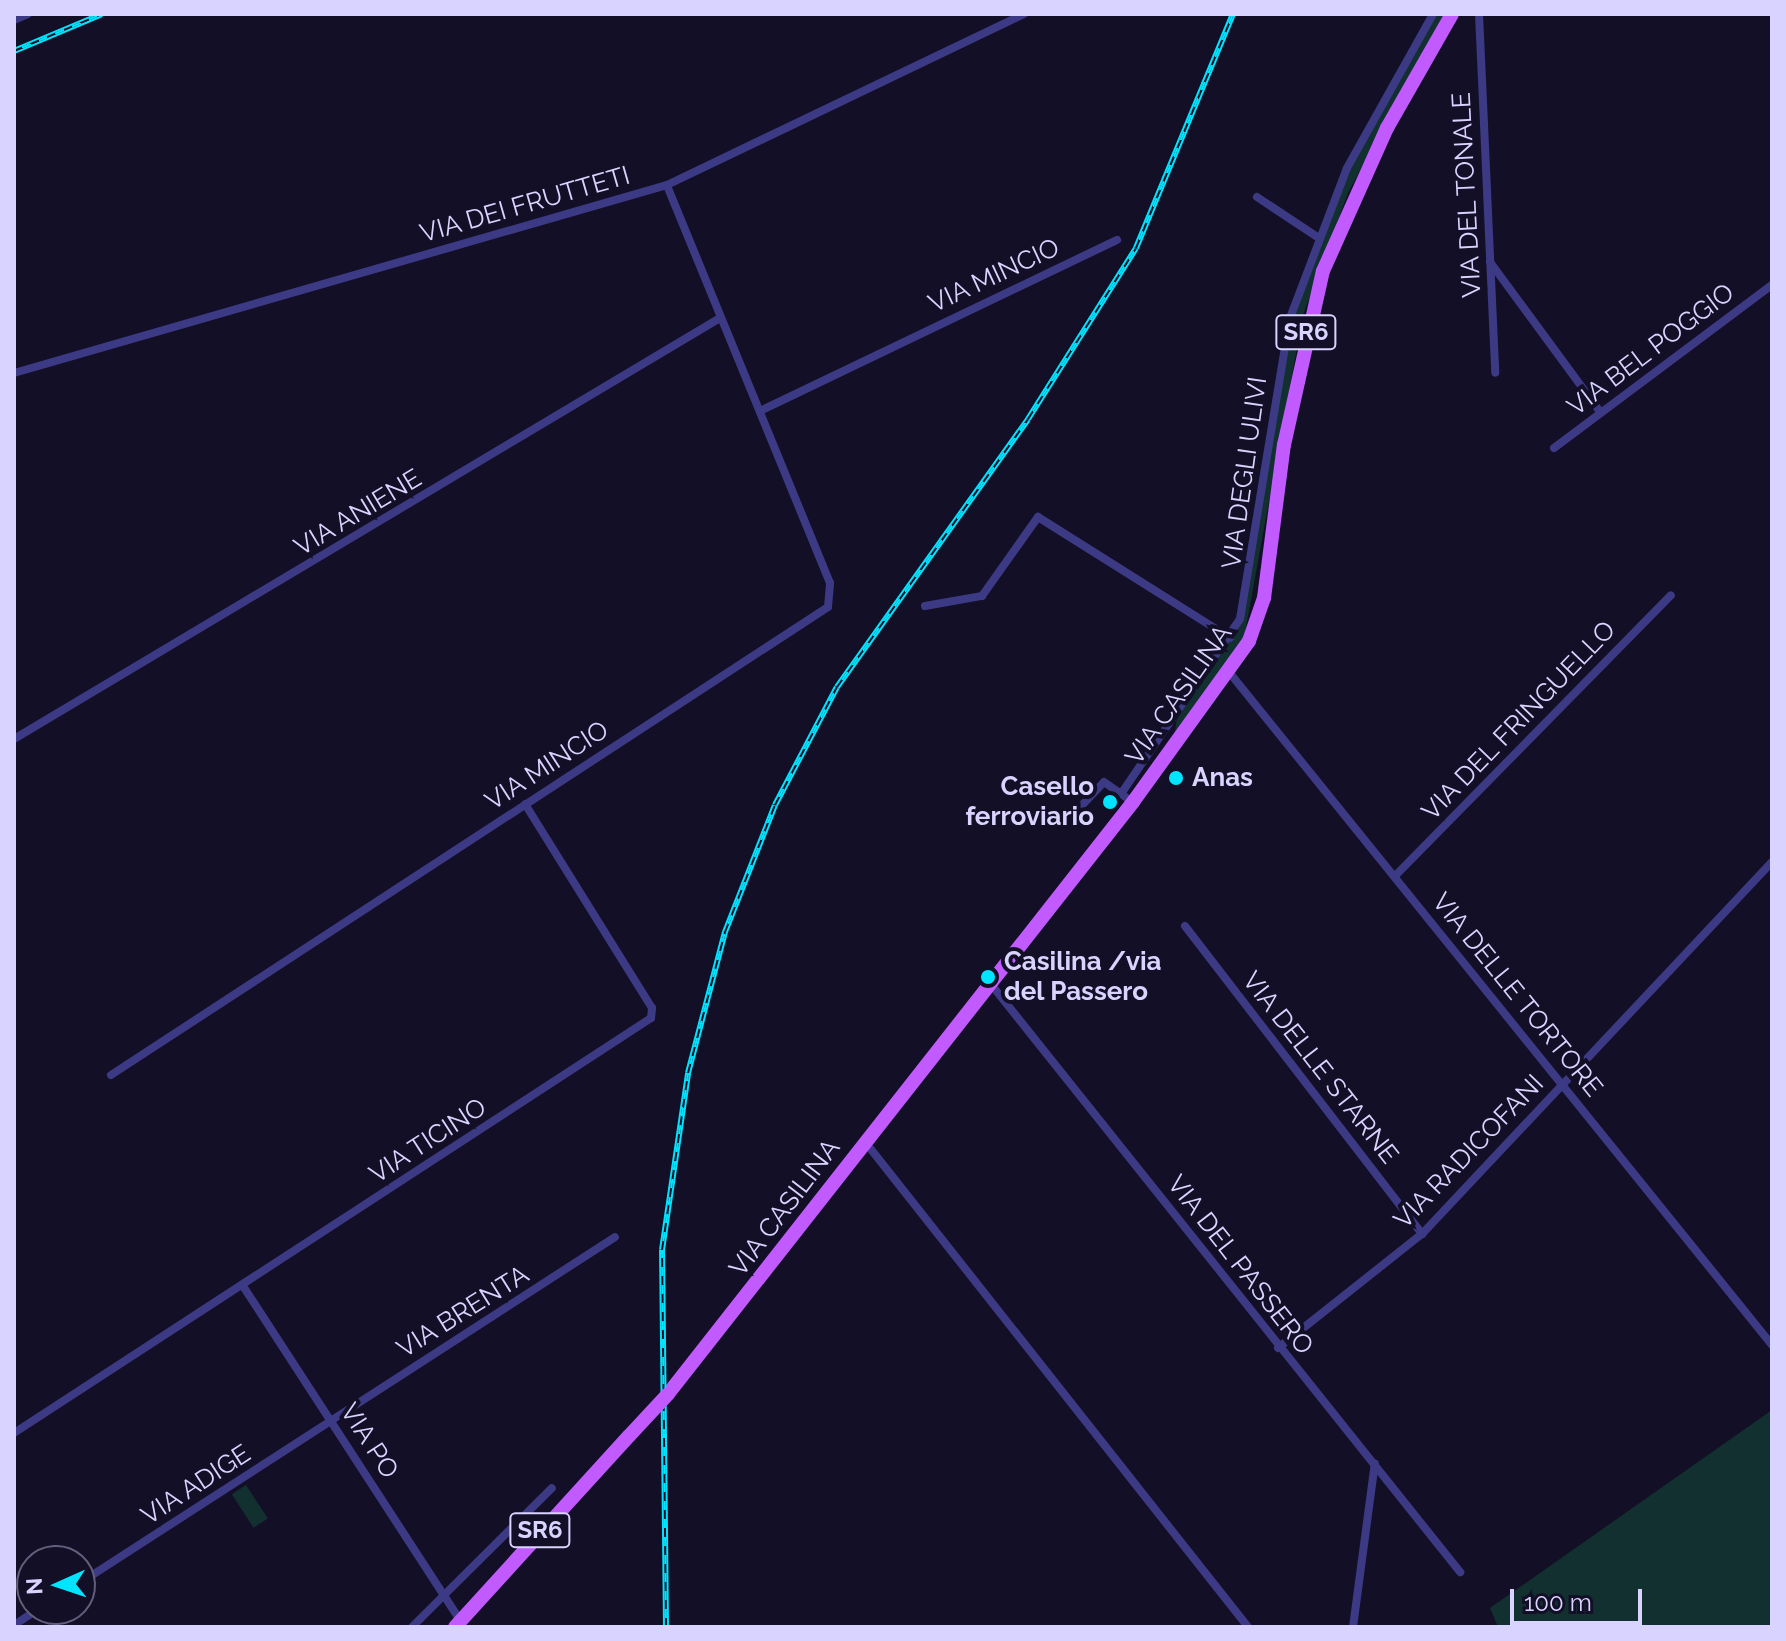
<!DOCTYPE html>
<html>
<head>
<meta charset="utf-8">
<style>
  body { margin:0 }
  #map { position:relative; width:1786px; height:1641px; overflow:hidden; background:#130f26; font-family:Raleway,sans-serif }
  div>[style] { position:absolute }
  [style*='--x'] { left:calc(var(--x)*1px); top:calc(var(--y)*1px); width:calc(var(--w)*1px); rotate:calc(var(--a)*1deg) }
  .green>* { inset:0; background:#12302f; transform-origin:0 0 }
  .minor>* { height:8px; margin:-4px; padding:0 4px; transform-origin:4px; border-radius:4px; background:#3d3a85 }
  .primary>* { height:14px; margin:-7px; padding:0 7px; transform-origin:7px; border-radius:7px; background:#c25bff }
  .rail>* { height:6px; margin-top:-3px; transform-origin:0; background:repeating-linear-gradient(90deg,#130f26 0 9px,#00e5ff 0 18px); box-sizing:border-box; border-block:2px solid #00e5ff }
  .primary-bridge>* { height:14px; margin:-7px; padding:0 7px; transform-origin:7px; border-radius:7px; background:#c25bff }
  .dots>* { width:22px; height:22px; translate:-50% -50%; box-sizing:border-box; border:4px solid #130f26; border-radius:50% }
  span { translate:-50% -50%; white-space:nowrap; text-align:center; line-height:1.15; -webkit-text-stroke:8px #130f26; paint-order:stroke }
  .shield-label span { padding:2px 6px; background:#130f26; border:2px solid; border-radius:6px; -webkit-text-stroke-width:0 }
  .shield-label { font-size:24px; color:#d9d4ff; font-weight:700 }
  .street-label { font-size:26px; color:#d9d4ff }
  .poi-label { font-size:26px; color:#d9d4ff; font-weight:700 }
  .left { translate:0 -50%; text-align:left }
  .right { translate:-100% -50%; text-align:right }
  .frame { position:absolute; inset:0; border:16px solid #d9d4ff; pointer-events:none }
  .north { position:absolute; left:16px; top:1545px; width:80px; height:80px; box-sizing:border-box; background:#130f26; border:2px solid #625e7d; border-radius:50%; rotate:267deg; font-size:22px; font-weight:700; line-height:32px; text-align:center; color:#d9d4ff }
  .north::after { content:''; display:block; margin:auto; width:28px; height:36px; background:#00e5ff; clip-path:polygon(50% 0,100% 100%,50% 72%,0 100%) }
  .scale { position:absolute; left:1510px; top:1589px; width:132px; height:36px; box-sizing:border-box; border:4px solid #d9d4ff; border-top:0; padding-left:10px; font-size:24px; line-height:28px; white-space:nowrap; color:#d9d4ff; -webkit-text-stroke:6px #130f26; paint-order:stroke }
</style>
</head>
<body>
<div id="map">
  <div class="green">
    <div style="clip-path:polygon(1435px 14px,1444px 14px,1348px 193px,1303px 315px,1244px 638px,1174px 738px,1177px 717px,1242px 619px,1292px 323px,1342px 185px)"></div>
    <div style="clip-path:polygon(1772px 1410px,1772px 1627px,1498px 1627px,1490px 1608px)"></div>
    <div style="left:246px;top:1485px;width:40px;height:17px;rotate:57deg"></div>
  </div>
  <div class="minor">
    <div style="--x:1479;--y:14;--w:359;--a:87.4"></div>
    <div style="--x:14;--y:20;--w:15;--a:-23"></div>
    <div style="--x:1257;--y:197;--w:74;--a:33.5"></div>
    <div style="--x:1490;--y:262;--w:187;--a:53.7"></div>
    <div style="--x:14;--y:373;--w:680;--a:-16.06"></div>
    <div style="--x:667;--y:185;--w:396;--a:-25.6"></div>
    <div style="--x:760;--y:411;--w:396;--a:-25.6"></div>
    <div style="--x:1554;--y:448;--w:272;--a:-36.8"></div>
    <div style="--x:925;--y:606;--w:58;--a:-10"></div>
    <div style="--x:982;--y:596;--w:97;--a:-54.7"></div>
    <div style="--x:1038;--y:517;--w:227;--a:32.2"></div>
    <div style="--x:1229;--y:672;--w:865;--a:51.1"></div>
    <div style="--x:14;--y:739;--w:822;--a:-30.81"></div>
    <div style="--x:1123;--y:791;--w:208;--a:-55.8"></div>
    <div style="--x:1240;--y:619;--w:305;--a:-80.6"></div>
    <div style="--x:1290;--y:318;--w:160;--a:-69.2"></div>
    <div style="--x:1347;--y:168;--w:176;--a:-60.8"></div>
    <div style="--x:1068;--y:820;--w:52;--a:-46.5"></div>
    <div style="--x:1104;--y:782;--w:35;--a:35"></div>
    <div style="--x:1396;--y:875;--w:392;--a:-45.5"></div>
    <div style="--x:1185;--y:926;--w:389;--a:52.4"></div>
    <div style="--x:990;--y:983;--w:754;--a:51.41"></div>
    <div style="--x:111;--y:1075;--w:856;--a:-33.13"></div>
    <div style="--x:828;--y:607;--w:24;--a:-85"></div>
    <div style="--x:830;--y:583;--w:430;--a:-112.3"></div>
    <div style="--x:866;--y:1143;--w:617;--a:51.72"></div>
    <div style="--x:243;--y:1286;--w:398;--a:57"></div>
    <div style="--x:1278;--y:1348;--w:184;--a:-38.4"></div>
    <div style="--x:1422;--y:1234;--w:511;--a:-46.75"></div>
    <div style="--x:14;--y:1433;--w:760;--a:-33.08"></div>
    <div style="--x:651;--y:1018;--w:10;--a:-84"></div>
    <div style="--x:652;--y:1008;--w:240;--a:-121.9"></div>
    <div style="--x:80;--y:1583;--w:637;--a:-32.89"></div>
    <div style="--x:14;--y:1625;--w:30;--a:-33"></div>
    <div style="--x:412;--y:1627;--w:197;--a:-44.8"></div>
    <div style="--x:1353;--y:1627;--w:165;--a:-82.4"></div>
  </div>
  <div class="primary">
    <div style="--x:668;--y:1394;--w:753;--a:-51.85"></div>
    <div style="--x:1133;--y:802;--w:198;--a:-54.2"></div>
    <div style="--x:1249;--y:641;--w:46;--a:-70.8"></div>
    <div style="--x:1264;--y:598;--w:154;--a:-82.6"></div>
    <div style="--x:1284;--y:445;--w:178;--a:-77.4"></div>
    <div style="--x:1323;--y:271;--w:157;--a:-65.9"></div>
    <div style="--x:1387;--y:128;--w:131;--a:-60.3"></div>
    <div style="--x:455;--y:1627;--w:258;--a:-47.7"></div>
  </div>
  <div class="rail">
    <div style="--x:14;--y:51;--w:95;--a:-22.8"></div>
    <div style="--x:666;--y:1627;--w:377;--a:-90.6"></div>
    <div style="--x:662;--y:1250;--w:179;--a:-81.6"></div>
    <div style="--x:688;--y:1073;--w:146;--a:-75.3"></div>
    <div style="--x:725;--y:932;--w:136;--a:-68.5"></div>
    <div style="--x:775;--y:805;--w:133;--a:-62.3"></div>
    <div style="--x:837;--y:687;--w:329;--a:-54.5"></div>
    <div style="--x:1028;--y:419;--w:202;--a:-57.7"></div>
    <div style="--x:1136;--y:248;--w:253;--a:-67.5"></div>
  </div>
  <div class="primary-bridge">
    <div style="--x:629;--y:1436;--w:57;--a:-47.1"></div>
  </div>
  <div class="dots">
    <div style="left:1176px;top:778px;background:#00e5ff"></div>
    <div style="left:1110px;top:802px;background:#00e5ff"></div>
    <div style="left:988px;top:977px;background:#00e5ff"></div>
  </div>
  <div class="shield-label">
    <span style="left:1306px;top:332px">SR6</span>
    <span style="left:540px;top:1530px">SR6</span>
  </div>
  <div class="street-label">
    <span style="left:1467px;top:195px;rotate:-93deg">VIA DEL TONALE</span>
    <span style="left:525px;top:205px;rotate:-16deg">VIA DEI FRUTTETI</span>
    <span style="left:994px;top:276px;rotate:-25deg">VIA MINCIO</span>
    <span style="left:1651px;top:350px;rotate:-37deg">VIA BEL POGGIO</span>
    <span style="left:1245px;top:473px;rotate:-82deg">VIA DEGLI ULIVI</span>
    <span style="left:358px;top:513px;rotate:-31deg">VIA ANIENE</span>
    <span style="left:1179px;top:695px;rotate:-55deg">VIA CASILINA</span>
    <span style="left:1519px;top:721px;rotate:-46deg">VIA DEL FRINGUELLO</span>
    <span style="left:547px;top:766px;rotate:-33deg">VIA MINCIO</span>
    <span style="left:1517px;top:995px;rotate:51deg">VIA DELLE TORTORE</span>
    <span style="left:1320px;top:1068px;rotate:52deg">VIA DELLE STARNE</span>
    <span style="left:428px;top:1141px;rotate:-33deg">VIA TICINO</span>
    <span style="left:1469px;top:1152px;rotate:-46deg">VIA RADICOFANI</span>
    <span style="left:785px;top:1208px;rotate:-53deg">VIA CASILINA</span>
    <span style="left:1240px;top:1265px;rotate:52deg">VIA DEL PASSERO</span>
    <span style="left:463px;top:1312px;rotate:-32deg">VIA BRENTA</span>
    <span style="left:369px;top:1441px;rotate:57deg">VIA PO</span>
    <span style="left:196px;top:1485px;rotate:-33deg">VIA ADIGE</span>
  </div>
  <div class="poi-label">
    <span class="left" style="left:1192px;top:778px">Anas</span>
    <span class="right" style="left:1094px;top:802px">Casello<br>ferroviario</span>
    <span class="left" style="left:1004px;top:977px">Casilina /via<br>del Passero</span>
  </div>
  <div class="frame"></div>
  <div class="north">N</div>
  <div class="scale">100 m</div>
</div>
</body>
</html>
